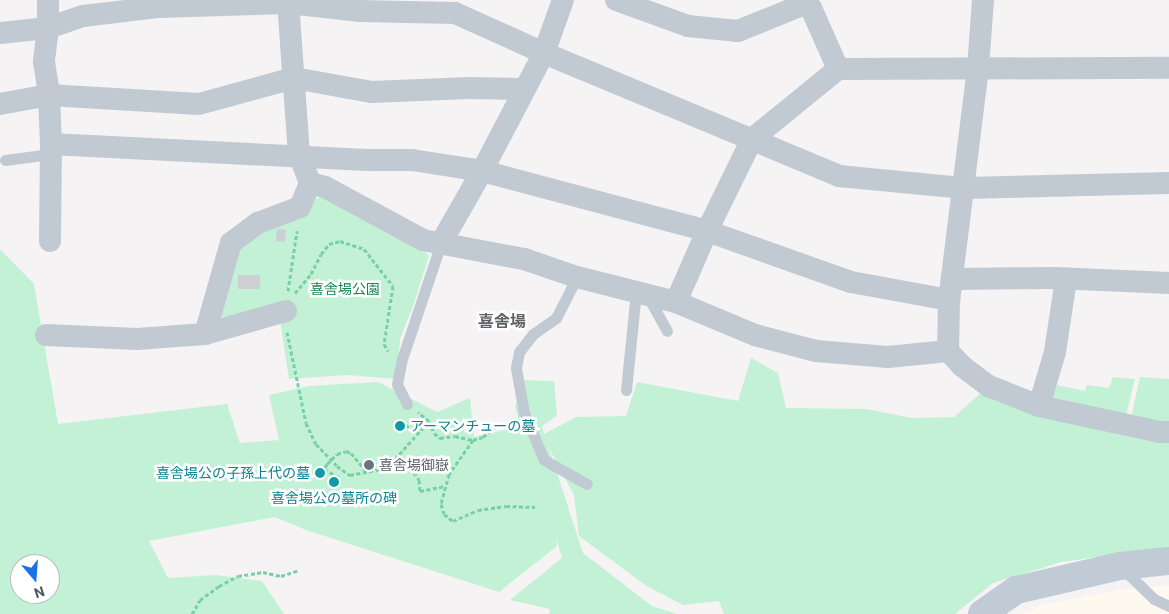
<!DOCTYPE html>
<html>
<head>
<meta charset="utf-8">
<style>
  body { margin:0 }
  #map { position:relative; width:1169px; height:614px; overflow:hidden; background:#f5f3f3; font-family:Roboto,"Noto Sans JP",sans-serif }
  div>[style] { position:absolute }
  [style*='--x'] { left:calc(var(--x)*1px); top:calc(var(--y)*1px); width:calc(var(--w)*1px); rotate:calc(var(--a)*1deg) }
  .commercial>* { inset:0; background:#fdf9ef }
  .green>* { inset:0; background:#c3f1d5 }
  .building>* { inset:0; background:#cdcfd5; transform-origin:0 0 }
  .path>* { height:3px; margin-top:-1.5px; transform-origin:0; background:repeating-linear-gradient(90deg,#7ad0a6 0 4px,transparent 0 6.5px) }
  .lane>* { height:11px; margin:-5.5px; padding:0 5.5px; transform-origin:5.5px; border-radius:5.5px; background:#c1cad2 }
  .street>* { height:22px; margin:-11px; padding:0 11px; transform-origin:11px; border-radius:11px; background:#c1cad2 }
  .secondary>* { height:28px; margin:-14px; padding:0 14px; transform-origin:14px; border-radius:14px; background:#c1cbd6 }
  .path-bridge>* { height:3px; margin-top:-1.5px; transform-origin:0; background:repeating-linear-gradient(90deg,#7ad0a6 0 4px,transparent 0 6.5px) }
  .dots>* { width:14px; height:14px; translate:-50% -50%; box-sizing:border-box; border:2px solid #fff; border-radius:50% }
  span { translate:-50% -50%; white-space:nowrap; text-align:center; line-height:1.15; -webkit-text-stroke:5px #fff; paint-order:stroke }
  .park-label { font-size:14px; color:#17864f }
  .culture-label { font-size:14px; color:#0d838f }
  .left { translate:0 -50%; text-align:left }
  .right { translate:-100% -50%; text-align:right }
  .worship-label { font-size:14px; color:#5b616d }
  .quarter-label { font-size:16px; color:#5f6368; font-weight:700 }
  .north { position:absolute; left:10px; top:554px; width:50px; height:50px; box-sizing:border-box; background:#fff; border:1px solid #b7bbc0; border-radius:50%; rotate:162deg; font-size:14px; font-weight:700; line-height:20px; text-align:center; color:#4a5661 }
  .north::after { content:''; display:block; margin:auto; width:18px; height:22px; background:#1a73e8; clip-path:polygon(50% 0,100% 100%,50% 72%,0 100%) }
</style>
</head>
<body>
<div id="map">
  <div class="commercial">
    <div style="clip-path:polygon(1169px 585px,1169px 614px,1022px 614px,1041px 605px,1126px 589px)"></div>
  </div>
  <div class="green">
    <div style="clip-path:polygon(321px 196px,422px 248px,429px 256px,413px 306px,400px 339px,397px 379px,347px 375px,289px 379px,279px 314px,220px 317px,238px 246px)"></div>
    <div style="clip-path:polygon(evenodd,0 249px,34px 284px,58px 424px,227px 404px,240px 443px,279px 440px,269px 395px,309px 386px,378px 382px,437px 412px,470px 398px,474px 437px,521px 426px,515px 407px,523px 380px,554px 381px,557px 416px,542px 426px,544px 434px,576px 417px,626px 416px,637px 382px,738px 401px,751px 358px,778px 373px,786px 408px,866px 409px,912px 418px,954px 417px,983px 391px,1169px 438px,1169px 547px,1061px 562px,993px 583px,955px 614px,724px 614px,719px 601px,683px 605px,645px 585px,579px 536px,574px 495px,549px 448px,583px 553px,652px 606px,677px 614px,549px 614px,550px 609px,510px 600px,562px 558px,556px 537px,557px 546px,499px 592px,306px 530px,275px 517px,149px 541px,168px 578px,216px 575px,262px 581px,284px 614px,0 614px,0 249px,20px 564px,50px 564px,50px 594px,20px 594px,20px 564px)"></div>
    <div style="clip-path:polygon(1113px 377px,1135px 379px,1126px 416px,1050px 401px,1057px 385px,1085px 391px,1087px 385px,1109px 388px)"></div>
    <div style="clip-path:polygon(1140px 377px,1169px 379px,1169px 422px,1131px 418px)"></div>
  </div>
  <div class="building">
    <div style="left:277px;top:229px;width:9px;height:12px;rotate:6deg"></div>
    <div style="left:238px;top:275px;width:22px;height:14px"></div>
  </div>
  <div class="path">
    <div style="--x:288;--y:291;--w:61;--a:-81.5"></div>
    <div style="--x:295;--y:293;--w:25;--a:-50"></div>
    <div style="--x:311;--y:274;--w:22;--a:-63"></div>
    <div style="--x:321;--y:254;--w:13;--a:-51"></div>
    <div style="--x:329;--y:244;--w:11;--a:-15"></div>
    <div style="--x:340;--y:241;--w:25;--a:18"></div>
    <div style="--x:364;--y:249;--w:47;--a:51.9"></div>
    <div style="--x:393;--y:286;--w:59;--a:98.8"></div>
    <div style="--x:384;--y:344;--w:8;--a:60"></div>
    <div style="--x:287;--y:332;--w:93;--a:78.2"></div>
    <div style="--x:306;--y:423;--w:23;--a:65"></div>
    <div style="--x:316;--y:444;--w:30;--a:46"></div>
    <div style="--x:337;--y:466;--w:16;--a:35"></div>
    <div style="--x:350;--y:475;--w:33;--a:-11"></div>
    <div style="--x:382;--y:469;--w:16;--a:-38"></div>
    <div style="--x:395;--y:459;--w:51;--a:-48.2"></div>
    <div style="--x:429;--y:421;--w:14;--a:-141"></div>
    <div style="--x:400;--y:421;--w:22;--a:34"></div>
    <div style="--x:429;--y:421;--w:13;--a:67"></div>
    <div style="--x:434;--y:433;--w:8;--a:40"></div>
    <div style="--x:440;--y:438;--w:15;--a:-8"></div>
    <div style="--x:455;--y:436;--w:18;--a:13"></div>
    <div style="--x:473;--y:440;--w:10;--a:-17"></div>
    <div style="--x:483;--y:437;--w:21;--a:-41"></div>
    <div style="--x:473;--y:440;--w:42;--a:125.2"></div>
    <div style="--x:449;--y:474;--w:31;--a:105"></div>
    <div style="--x:441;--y:504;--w:10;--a:73"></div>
    <div style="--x:444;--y:514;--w:11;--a:38"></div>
    <div style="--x:453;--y:521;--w:27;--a:-24"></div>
    <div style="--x:478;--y:510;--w:28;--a:-8"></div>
    <div style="--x:506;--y:506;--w:29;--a:2"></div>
    <div style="--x:337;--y:454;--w:9;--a:-18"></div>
    <div style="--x:346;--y:451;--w:5;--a:22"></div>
    <div style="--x:351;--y:453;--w:25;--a:50"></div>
    <div style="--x:395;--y:459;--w:17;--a:28"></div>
    <div style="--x:410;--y:467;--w:16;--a:55"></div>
    <div style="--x:419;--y:480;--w:11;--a:85"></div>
    <div style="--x:420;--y:491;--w:25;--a:-11"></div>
    <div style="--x:327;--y:464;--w:6;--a:121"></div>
    <div style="--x:324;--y:469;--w:18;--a:29"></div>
    <div style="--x:192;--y:614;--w:16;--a:-60"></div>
    <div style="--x:200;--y:600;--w:24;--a:-36"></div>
    <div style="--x:219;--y:586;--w:21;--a:-28"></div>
    <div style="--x:238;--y:576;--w:25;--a:-9"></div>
    <div style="--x:263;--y:572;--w:18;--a:13"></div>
    <div style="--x:281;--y:576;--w:19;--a:-18"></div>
  </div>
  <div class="lane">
    <div style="--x:5;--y:160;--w:46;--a:-7.4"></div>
    <div style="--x:577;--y:277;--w:46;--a:117.1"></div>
    <div style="--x:556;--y:318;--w:28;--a:145"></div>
    <div style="--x:533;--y:334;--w:23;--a:128"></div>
    <div style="--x:519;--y:352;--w:16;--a:101"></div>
    <div style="--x:516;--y:368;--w:46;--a:79.9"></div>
    <div style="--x:524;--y:413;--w:51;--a:66.9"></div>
    <div style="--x:544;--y:460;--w:49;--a:29.2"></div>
    <div style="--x:647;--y:295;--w:41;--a:60.9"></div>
    <div style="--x:626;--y:390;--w:99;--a:-84.2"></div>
    <div style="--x:407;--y:404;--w:22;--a:-117"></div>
    <div style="--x:397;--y:384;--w:25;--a:-79"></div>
    <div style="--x:402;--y:359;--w:122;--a:-71.4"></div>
    <div style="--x:1123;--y:569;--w:43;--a:44.1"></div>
    <div style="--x:1154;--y:599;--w:17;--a:25"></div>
  </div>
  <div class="street">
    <div style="--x:48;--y:0;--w:28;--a:90"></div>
    <div style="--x:48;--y:28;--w:34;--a:97"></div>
    <div style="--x:44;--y:62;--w:33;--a:81"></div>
    <div style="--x:49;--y:95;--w:49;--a:87.7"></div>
    <div style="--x:51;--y:144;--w:320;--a:2.9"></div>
    <div style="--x:371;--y:160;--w:41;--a:0"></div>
    <div style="--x:412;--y:160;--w:71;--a:8.9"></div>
    <div style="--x:482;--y:171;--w:233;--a:14.9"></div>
    <div style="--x:707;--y:231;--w:153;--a:19.5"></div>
    <div style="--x:851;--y:282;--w:100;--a:10.4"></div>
    <div style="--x:616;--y:0;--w:77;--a:19.9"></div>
    <div style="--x:688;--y:26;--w:50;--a:5.7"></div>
    <div style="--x:738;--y:31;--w:64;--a:-22.1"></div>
    <div style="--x:797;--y:7;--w:9;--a:-49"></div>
    <div style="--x:801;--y:0;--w:13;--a:39"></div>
    <div style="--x:811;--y:8;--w:67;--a:66.1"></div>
    <div style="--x:983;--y:0;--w:68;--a:94.2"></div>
    <div style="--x:978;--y:68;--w:234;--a:97.1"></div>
    <div style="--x:949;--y:300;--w:51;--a:91.1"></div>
    <div style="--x:948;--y:351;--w:21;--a:47"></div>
    <div style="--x:962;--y:366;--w:34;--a:37"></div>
    <div style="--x:989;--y:386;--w:54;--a:21.8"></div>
    <div style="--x:1039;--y:406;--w:124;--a:12.1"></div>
    <div style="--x:1160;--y:432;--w:9;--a:0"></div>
    <div style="--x:0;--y:33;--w:48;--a:-5.9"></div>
    <div style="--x:48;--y:28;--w:37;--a:-19"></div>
    <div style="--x:83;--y:16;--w:77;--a:-6.8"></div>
    <div style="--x:159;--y:7;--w:129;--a:-1.8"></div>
    <div style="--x:288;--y:3;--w:71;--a:6.4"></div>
    <div style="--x:359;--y:11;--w:96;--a:1.2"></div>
    <div style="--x:455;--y:13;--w:98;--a:24.2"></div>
    <div style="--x:544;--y:53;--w:320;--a:22.6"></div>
    <div style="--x:839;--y:176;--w:126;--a:5.5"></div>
    <div style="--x:964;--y:188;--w:205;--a:-1.4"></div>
    <div style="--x:0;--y:104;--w:50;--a:-10.4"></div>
    <div style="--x:49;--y:95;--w:150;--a:3.4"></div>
    <div style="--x:199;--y:104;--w:98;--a:-15.3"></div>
    <div style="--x:294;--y:78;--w:78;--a:10.3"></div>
    <div style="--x:371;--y:92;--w:99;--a:-2.3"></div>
    <div style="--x:470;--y:88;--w:55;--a:1"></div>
    <div style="--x:310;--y:183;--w:16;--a:15"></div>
    <div style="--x:325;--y:187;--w:111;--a:28.4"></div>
    <div style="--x:423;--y:240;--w:103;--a:10.7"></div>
    <div style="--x:524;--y:259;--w:56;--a:18.8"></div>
    <div style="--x:577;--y:277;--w:102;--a:14.2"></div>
    <div style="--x:676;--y:302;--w:86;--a:22.7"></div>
    <div style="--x:755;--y:335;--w:63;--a:14.7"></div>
    <div style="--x:816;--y:351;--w:72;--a:4.8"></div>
    <div style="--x:888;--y:357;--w:60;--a:-5.7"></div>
    <div style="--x:50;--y:241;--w:97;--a:-89.4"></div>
    <div style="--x:441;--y:243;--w:83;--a:-60.3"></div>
    <div style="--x:482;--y:171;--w:133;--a:-62.3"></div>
    <div style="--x:544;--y:53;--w:56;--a:-70.3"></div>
    <div style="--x:952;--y:279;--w:104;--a:-0.6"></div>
    <div style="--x:1056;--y:278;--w:113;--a:2.5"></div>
    <div style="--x:676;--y:302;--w:77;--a:-66.4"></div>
    <div style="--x:707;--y:231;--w:102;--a:-63.9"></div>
    <div style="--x:752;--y:139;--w:111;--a:-39.1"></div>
    <div style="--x:838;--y:69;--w:331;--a:-0.2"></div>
    <div style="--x:286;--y:311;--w:84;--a:164.1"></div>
    <div style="--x:205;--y:334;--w:95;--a:-74.1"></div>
    <div style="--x:231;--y:243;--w:34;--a:-37"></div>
    <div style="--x:258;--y:223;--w:45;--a:-20.9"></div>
    <div style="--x:300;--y:207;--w:26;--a:-67"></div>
    <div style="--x:310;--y:183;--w:30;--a:-111"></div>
    <div style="--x:299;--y:155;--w:155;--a:-94.1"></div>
    <div style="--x:46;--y:335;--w:91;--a:2.5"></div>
    <div style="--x:137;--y:339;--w:68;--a:-4.2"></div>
    <div style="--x:1039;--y:406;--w:56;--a:-73.5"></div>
    <div style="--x:1055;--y:352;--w:74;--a:-81.4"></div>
  </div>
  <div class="secondary">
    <div style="--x:982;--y:614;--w:42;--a:-35.2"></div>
    <div style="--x:1016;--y:590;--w:107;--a:-13"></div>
    <div style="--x:1120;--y:566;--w:49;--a:-5.8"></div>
  </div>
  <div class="path-bridge">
    <div style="--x:327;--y:464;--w:14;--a:-45"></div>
  </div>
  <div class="dots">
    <div style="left:400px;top:426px;background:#0f9aa8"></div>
    <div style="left:369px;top:465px;background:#6b7280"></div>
    <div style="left:320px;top:473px;background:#0f9aa8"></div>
    <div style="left:334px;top:482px;background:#0f9aa8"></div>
  </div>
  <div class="park-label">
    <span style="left:345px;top:289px">喜舎場公園</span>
  </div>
  <div class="culture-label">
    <span class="left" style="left:410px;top:426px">アーマンチューの墓</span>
    <span class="right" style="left:310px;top:473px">喜舎場公の子孫上代の墓</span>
    <span style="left:334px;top:498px">喜舎場公の墓所の碑</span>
  </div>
  <div class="worship-label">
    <span class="left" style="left:379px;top:465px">喜舎場御嶽</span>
  </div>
  <div class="quarter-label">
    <span style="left:502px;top:322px">喜舎場</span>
  </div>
  <div class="north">N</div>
</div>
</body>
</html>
